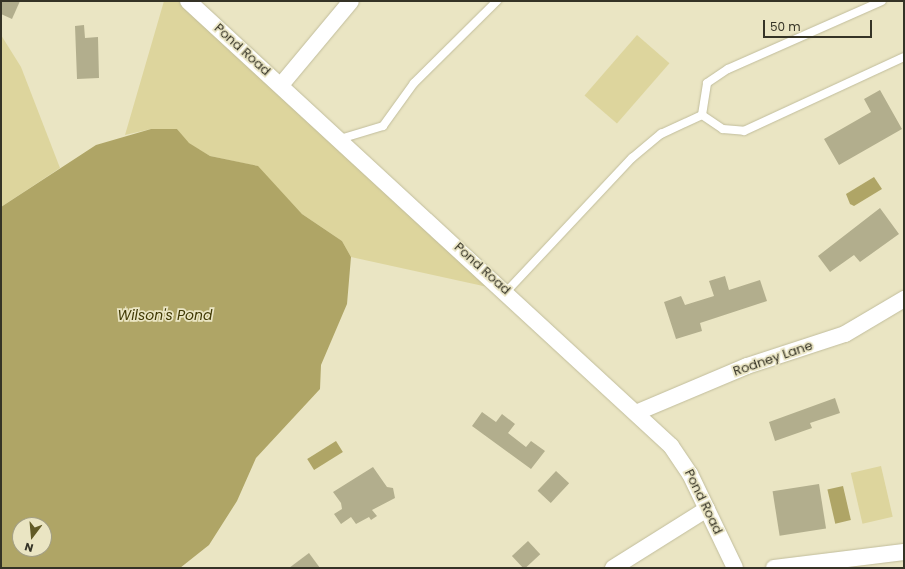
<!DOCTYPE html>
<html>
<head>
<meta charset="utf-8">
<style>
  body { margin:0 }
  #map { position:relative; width:905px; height:569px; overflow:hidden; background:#eae5c3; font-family:Poppins,sans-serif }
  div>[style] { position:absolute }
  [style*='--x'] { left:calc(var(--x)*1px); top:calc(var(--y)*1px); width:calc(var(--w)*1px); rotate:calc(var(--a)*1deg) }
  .green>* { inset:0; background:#ddd59d; transform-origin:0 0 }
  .water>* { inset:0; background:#afa566; transform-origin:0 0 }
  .building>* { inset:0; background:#b2ae8d; transform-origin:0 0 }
  .roads { filter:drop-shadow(0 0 1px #c1bd9c) drop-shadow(0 0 1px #c1bd9c) }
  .lane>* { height:8px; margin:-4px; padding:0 4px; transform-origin:4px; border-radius:4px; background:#fff }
  .street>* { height:16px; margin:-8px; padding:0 8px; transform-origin:8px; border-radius:8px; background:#fff }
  span { translate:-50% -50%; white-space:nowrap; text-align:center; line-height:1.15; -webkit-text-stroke:3.5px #eae5c3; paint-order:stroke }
  .street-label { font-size:13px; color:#353326 }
  .water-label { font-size:14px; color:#413a05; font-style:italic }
  .frame { position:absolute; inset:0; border:2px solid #353326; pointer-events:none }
  .north { position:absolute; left:12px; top:517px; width:40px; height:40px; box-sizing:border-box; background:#eae5c3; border:1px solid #a29e84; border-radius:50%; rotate:196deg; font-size:11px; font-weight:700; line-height:16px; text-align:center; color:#353326 }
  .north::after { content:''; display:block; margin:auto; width:14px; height:18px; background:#625b27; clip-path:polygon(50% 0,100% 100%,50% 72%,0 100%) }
  .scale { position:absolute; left:763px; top:20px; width:109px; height:18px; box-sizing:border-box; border:2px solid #353326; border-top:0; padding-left:5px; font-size:12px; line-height:14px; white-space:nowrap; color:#353326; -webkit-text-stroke:3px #eae5c3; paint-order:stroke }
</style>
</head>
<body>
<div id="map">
  <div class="green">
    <div style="clip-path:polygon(164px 1px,188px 1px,506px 291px,351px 257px,342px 241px,302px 214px,257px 166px,210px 156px,188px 143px,177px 129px,151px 129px,125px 135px)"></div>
    <div style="clip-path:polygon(1px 35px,21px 67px,60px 168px,1px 207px)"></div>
    <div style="left:637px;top:35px;width:43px;height:80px;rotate:41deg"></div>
    <div style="left:881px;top:466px;width:52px;height:31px;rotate:77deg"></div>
  </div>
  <div class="water">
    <div style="clip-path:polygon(evenodd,151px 129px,177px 129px,189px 143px,210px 156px,258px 166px,302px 214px,342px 241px,351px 257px,347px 304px,321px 365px,320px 389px,256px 458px,237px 501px,209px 545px,180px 568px,1px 568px,1px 207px,96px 145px,151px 129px,20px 525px,44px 525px,44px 549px,20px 549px,20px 525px)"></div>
    <div style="clip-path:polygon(874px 177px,882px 189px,854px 206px,850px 204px,846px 194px)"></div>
    <div style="left:336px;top:441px;width:13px;height:34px;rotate:58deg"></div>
    <div style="left:843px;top:486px;width:35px;height:16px;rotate:77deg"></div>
  </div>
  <div class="building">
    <div style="clip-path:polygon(1px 1px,20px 1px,12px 19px,1px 14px)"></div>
    <div style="clip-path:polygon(84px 25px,85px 38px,98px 37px,99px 78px,77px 79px,75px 26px)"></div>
    <div style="clip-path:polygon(880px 90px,902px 129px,839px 165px,824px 139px,871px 112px,864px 99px)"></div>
    <div style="clip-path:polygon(880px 208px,899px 234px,860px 262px,854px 255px,830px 272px,818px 256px)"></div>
    <div style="clip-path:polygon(725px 276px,729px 290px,760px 280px,767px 301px,700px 323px,702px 331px,676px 339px,664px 302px,681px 296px,685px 305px,714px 296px,709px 281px)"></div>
    <div style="clip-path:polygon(835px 398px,840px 413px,810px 423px,812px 428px,775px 441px,769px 422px)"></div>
    <div style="clip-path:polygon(482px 412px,496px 422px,502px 414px,515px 424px,508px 433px,526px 447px,531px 441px,545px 451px,531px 469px,472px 426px)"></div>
    <div style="clip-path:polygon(373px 467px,387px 487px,393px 488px,395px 498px,372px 510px,377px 516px,371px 520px,369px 517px,356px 524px,351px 517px,341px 524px,334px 514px,342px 509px,341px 503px,333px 492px)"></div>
    <div style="left:556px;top:471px;width:18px;height:27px;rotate:43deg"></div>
    <div style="left:819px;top:484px;width:45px;height:47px;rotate:81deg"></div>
    <div style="left:528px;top:541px;width:18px;height:22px;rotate:47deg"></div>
    <div style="clip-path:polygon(309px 553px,320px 568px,289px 568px)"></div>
  </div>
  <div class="roads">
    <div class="lane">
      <div style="--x:702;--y:115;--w:32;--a:-81"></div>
      <div style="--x:707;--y:83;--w:25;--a:-34"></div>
      <div style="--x:728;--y:69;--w:168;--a:-23.8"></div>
      <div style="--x:702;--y:115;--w:25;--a:34"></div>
      <div style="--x:723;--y:129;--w:21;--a:5"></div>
      <div style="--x:744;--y:131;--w:176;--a:-24.8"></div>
      <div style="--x:340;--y:139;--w:45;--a:-16.8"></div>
      <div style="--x:383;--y:126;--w:53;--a:-54.2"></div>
      <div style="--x:414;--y:83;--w:117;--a:-44.7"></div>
      <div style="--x:507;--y:291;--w:183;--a:-46.8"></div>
      <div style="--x:632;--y:158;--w:38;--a:-40"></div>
      <div style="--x:661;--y:134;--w:45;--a:-24.9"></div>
    </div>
    <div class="street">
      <div style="--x:188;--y:1;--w:657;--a:42.66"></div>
      <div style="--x:671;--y:446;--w:34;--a:56"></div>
      <div style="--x:690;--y:474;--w:104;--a:64.4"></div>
      <div style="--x:281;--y:85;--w:109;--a:-50.2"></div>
      <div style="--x:638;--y:412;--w:118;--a:-22.9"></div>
      <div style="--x:747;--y:366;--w:103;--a:-18.1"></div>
      <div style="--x:845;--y:334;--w:69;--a:-30.7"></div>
      <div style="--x:613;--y:568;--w:111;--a:-32.1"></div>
      <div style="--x:774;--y:568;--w:131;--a:-7"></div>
    </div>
  </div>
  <div class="street-label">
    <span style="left:242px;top:50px;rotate:42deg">Pond Road</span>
    <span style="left:482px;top:269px;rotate:42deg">Pond Road</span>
    <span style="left:773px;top:359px;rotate:-19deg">Rodney Lane</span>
    <span style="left:703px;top:502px;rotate:64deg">Pond Road</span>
  </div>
  <div class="water-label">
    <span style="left:165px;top:315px">Wilson's Pond</span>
  </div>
  <div class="frame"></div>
  <div class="north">N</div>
  <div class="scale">50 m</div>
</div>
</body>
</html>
